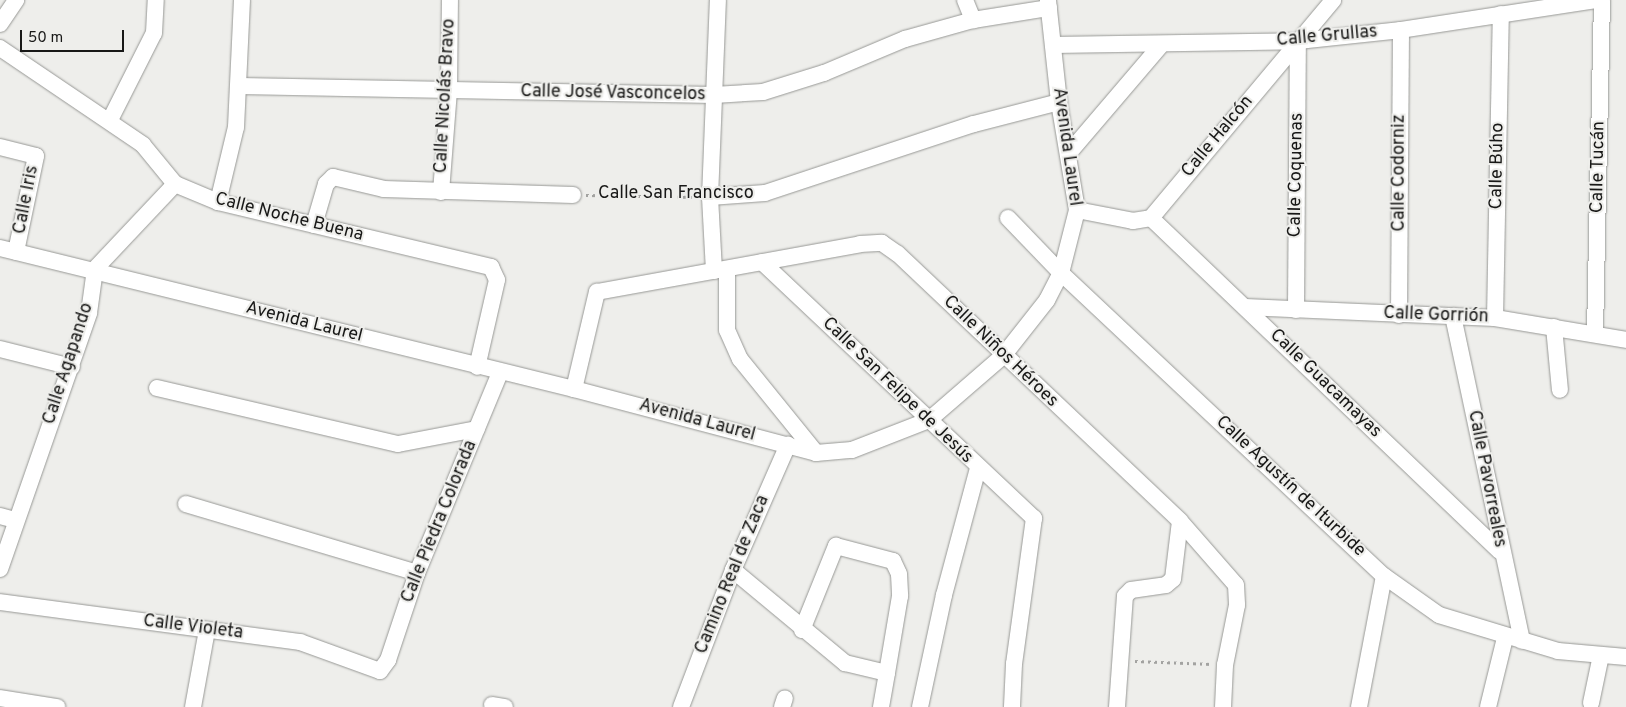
<!DOCTYPE html>
<html>
<head>
<meta charset="utf-8">
<style>
  body { margin:0 }
  #map { position:relative; width:1626px; height:707px; overflow:hidden; background:#eeeeeb; font-family:Overpass,sans-serif }
  div>[style] { position:absolute }
  [style*='--x'] { left:calc(var(--x)*1px); top:calc(var(--y)*1px); width:calc(var(--w)*1px); rotate:calc(var(--a)*1deg) }
  .path>* { height:2.5px; margin-top:-1.25px; transform-origin:0; background:repeating-linear-gradient(90deg,#a3a3a1 0 2.5px,transparent 0 6.5px) }
  .roads { filter:drop-shadow(0 0 1px #979895) drop-shadow(0 0 1px #979895) }
  .minor>* { height:16px; margin:-8px; padding:0 8px; transform-origin:8px; border-radius:8px; background:#fff }
  span { translate:-50% -50%; white-space:nowrap; text-align:center; line-height:1.15; -webkit-text-stroke:4px #eeeeeb; paint-order:stroke }
  .street-label { font-size:18px; color:#181817 }
  .scale { position:absolute; left:20px; top:30px; width:104px; height:22px; box-sizing:border-box; border:2px solid #181817; border-top:0; padding-left:6px; font-size:15px; line-height:18px; white-space:nowrap; color:#181817; -webkit-text-stroke:4px #eeeeeb; paint-order:stroke }
</style>
</head>
<body>
<div id="map">
  <div class="path">
    <div style="--x:586;--y:195;--w:110;--a:1"></div>
    <div style="--x:1135;--y:661;--w:77;--a:2.2"></div>
  </div>
  <div class="roads">
    <div class="minor">
      <div style="--x:965;--y:0;--w:22;--a:68"></div>
      <div style="--x:0;--y:24;--w:29;--a:-56"></div>
      <div style="--x:1053;--y:45;--w:245;--a:-0.9"></div>
      <div style="--x:1298;--y:41;--w:104;--a:-6.1"></div>
      <div style="--x:1401;--y:30;--w:199;--a:-8.7"></div>
      <div style="--x:0;--y:48;--w:173;--a:34.1"></div>
      <div style="--x:143;--y:145;--w:50;--a:50.6"></div>
      <div style="--x:175;--y:184;--w:47;--a:22.7"></div>
      <div style="--x:218;--y:202;--w:281;--a:13.4"></div>
      <div style="--x:491;--y:267;--w:14;--a:65"></div>
      <div style="--x:497;--y:280;--w:89;--a:102.9"></div>
      <div style="--x:240;--y:86;--w:474;--a:1.1"></div>
      <div style="--x:714;--y:95;--w:49;--a:-3.5"></div>
      <div style="--x:763;--y:92;--w:64;--a:-17.3"></div>
      <div style="--x:824;--y:73;--w:88;--a:-22.8"></div>
      <div style="--x:905;--y:39;--w:71;--a:-15.6"></div>
      <div style="--x:973;--y:20;--w:77;--a:-9"></div>
      <div style="--x:110;--y:120;--w:97;--a:-63.2"></div>
      <div style="--x:154;--y:33;--w:33;--a:-87"></div>
      <div style="--x:0;--y:147;--w:37;--a:14"></div>
      <div style="--x:36;--y:156;--w:98;--a:101.8"></div>
      <div style="--x:1068;--y:154;--w:143;--a:-49.5"></div>
      <div style="--x:441;--y:192;--w:101;--a:-85.5"></div>
      <div style="--x:449;--y:91;--w:91;--a:-89.4"></div>
      <div style="--x:710;--y:197;--w:55;--a:-4.2"></div>
      <div style="--x:765;--y:193;--w:220;--a:-18.3"></div>
      <div style="--x:974;--y:124;--w:88;--a:-14.5"></div>
      <div style="--x:218;--y:202;--w:77;--a:-76.5"></div>
      <div style="--x:236;--y:127;--w:127;--a:-87.3"></div>
      <div style="--x:1077;--y:210;--w:57;--a:11.1"></div>
      <div style="--x:1133;--y:221;--w:18;--a:-9"></div>
      <div style="--x:1151;--y:218;--w:284;--a:-50.1"></div>
      <div style="--x:1008;--y:218;--w:76;--a:46.1"></div>
      <div style="--x:1061;--y:273;--w:443;--a:43.2"></div>
      <div style="--x:1384;--y:576;--w:67;--a:35.3"></div>
      <div style="--x:1439;--y:615;--w:124;--a:16.8"></div>
      <div style="--x:1558;--y:651;--w:68;--a:5"></div>
      <div style="--x:1151;--y:218;--w:482;--a:43.7"></div>
      <div style="--x:314;--y:225;--w:43;--a:-73.7"></div>
      <div style="--x:326;--y:184;--w:10;--a:-45"></div>
      <div style="--x:333;--y:177;--w:52;--a:13.2"></div>
      <div style="--x:384;--y:189;--w:189;--a:1.8"></div>
      <div style="--x:0;--y:248;--w:591;--a:13.8"></div>
      <div style="--x:574;--y:389;--w:250;--a:14.8"></div>
      <div style="--x:816;--y:453;--w:36;--a:-5"></div>
      <div style="--x:852;--y:450;--w:83;--a:-21.3"></div>
      <div style="--x:929;--y:420;--w:98;--a:-40.9"></div>
      <div style="--x:1003;--y:356;--w:71;--a:-51.8"></div>
      <div style="--x:1047;--y:300;--w:30;--a:-63"></div>
      <div style="--x:1061;--y:273;--w:65;--a:-75.7"></div>
      <div style="--x:1077;--y:210;--w:109;--a:-99.5"></div>
      <div style="--x:1059;--y:102;--w:103;--a:-96.2"></div>
      <div style="--x:762;--y:262;--w:374;--a:43.3"></div>
      <div style="--x:1034;--y:518;--w:147;--a:97.8"></div>
      <div style="--x:1014;--y:664;--w:43;--a:92.7"></div>
      <div style="--x:727;--y:269;--w:61;--a:90"></div>
      <div style="--x:727;--y:330;--w:32;--a:66"></div>
      <div style="--x:740;--y:359;--w:121;--a:51"></div>
      <div style="--x:714;--y:271;--w:74;--a:-93.1"></div>
      <div style="--x:710;--y:197;--w:197;--a:-87.7"></div>
      <div style="--x:1245;--y:307;--w:250;--a:2.5"></div>
      <div style="--x:1495;--y:318;--w:133;--a:9.5"></div>
      <div style="--x:1296;--y:310;--w:269;--a:-89.6"></div>
      <div style="--x:1399;--y:315;--w:285;--a:-89.6"></div>
      <div style="--x:1453;--y:316;--w:332;--a:78"></div>
      <div style="--x:1495;--y:318;--w:304;--a:-88.9"></div>
      <div style="--x:1554;--y:327;--w:63;--a:84.6"></div>
      <div style="--x:1595;--y:333;--w:333;--a:-88.8"></div>
      <div style="--x:0;--y:349;--w:74;--a:14"></div>
      <div style="--x:157;--y:388;--w:247;--a:13.1"></div>
      <div style="--x:398;--y:444;--w:80;--a:-10.8"></div>
      <div style="--x:574;--y:389;--w:100;--a:-76.7"></div>
      <div style="--x:597;--y:292;--w:267;--a:-10.3"></div>
      <div style="--x:860;--y:244;--w:22;--a:-3"></div>
      <div style="--x:882;--y:243;--w:19;--a:35"></div>
      <div style="--x:898;--y:254;--w:388;--a:43.4"></div>
      <div style="--x:1180;--y:521;--w:85;--a:48.8"></div>
      <div style="--x:1236;--y:585;--w:20;--a:87"></div>
      <div style="--x:1237;--y:605;--w:61;--a:101.3"></div>
      <div style="--x:1225;--y:665;--w:42;--a:92.7"></div>
      <div style="--x:186;--y:504;--w:241;--a:16.6"></div>
      <div style="--x:0;--y:516;--w:16;--a:15"></div>
      <div style="--x:0;--y:569;--w:271;--a:-70.8"></div>
      <div style="--x:89;--y:313;--w:44;--a:-82.2"></div>
      <div style="--x:95;--y:269;--w:117;--a:-46.7"></div>
      <div style="--x:733;--y:570;--w:146;--a:39.7"></div>
      <div style="--x:845;--y:663;--w:43;--a:13.4"></div>
      <div style="--x:887;--y:673;--w:35;--a:100"></div>
      <div style="--x:0;--y:602;--w:303;--a:7.6"></div>
      <div style="--x:300;--y:642;--w:85;--a:19.9"></div>
      <div style="--x:380;--y:671;--w:14;--a:-54"></div>
      <div style="--x:388;--y:660;--w:92;--a:-71.6"></div>
      <div style="--x:417;--y:573;--w:217;--a:-67.5"></div>
      <div style="--x:802;--y:630;--w:91;--a:-68"></div>
      <div style="--x:836;--y:546;--w:59;--a:14.7"></div>
      <div style="--x:893;--y:561;--w:14;--a:65"></div>
      <div style="--x:899;--y:574;--w:22;--a:87"></div>
      <div style="--x:900;--y:596;--w:78;--a:99.6"></div>
      <div style="--x:0;--y:698;--w:58;--a:9"></div>
      <div style="--x:1591;--y:703;--w:49;--a:-78.2"></div>
      <div style="--x:492;--y:705;--w:13;--a:9"></div>
      <div style="--x:193;--y:707;--w:78;--a:-79.7"></div>
      <div style="--x:681;--y:707;--w:147;--a:-69.2"></div>
      <div style="--x:733;--y:570;--w:137;--a:-66.3"></div>
      <div style="--x:782;--y:707;--w:9;--a:-72"></div>
      <div style="--x:920;--y:707;--w:115;--a:-77.9"></div>
      <div style="--x:944;--y:595;--w:131;--a:-75"></div>
      <div style="--x:1117;--y:707;--w:111;--a:-85.9"></div>
      <div style="--x:1125;--y:596;--w:8;--a:-45"></div>
      <div style="--x:1131;--y:590;--w:35;--a:-8"></div>
      <div style="--x:1166;--y:585;--w:9;--a:-41"></div>
      <div style="--x:1173;--y:579;--w:58;--a:-83.1"></div>
      <div style="--x:1359;--y:707;--w:133;--a:-79.2"></div>
      <div style="--x:1488;--y:707;--w:71;--a:-76.2"></div>
    </div>
  </div>
  <div class="street-label">
    <span style="left:1327px;top:37px;rotate:-5deg">Calle Grullas</span>
    <span style="left:613px;top:94px;rotate:1deg">Calle José Vasconcelos</span>
    <span style="left:446px;top:96px;rotate:-87deg">Calle Nicolás Bravo</span>
    <span style="left:1218px;top:137px;rotate:-50deg">Calle Halcón</span>
    <span style="left:1066px;top:147px;rotate:82deg">Avenida Laurel</span>
    <span style="left:1498px;top:166px;rotate:-89deg">Calle Búho</span>
    <span style="left:1599px;top:167px;rotate:-89deg">Calle Tucán</span>
    <span style="left:1400px;top:173px;rotate:-90deg">Calle Codorniz</span>
    <span style="left:1297px;top:175px;rotate:-89deg">Calle Coquenas</span>
    <span style="left:676px;top:194px">Calle San Francisco</span>
    <span style="left:27px;top:200px;rotate:-79deg">Calle Iris</span>
    <span style="left:289px;top:218px;rotate:14deg">Calle Noche Buena</span>
    <span style="left:1436px;top:316px;rotate:2deg">Calle Gorrión</span>
    <span style="left:304px;top:323px;rotate:14deg">Avenida Laurel</span>
    <span style="left:1000px;top:352px;rotate:44deg">Calle Niños Héroes</span>
    <span style="left:69px;top:364px;rotate:-72deg">Calle Agapando</span>
    <span style="left:1325px;top:384px;rotate:44deg">Calle Guacamayas</span>
    <span style="left:897px;top:391px;rotate:44deg">Calle San Felipe de Jesús</span>
    <span style="left:697px;top:421px;rotate:15deg">Avenida Laurel</span>
    <span style="left:1486px;top:479px;rotate:79deg">Calle Pavorreales</span>
    <span style="left:1290px;top:487px;rotate:43deg">Calle Agustín de Iturbide</span>
    <span style="left:440px;top:522px;rotate:-68deg">Calle Piedra Colorada</span>
    <span style="left:733px;top:575px;rotate:-68deg">Camino Real de Zaca</span>
    <span style="left:193px;top:628px;rotate:7deg">Calle Violeta</span>
  </div>
  <div class="scale">50 m</div>
</div>
</body>
</html>
